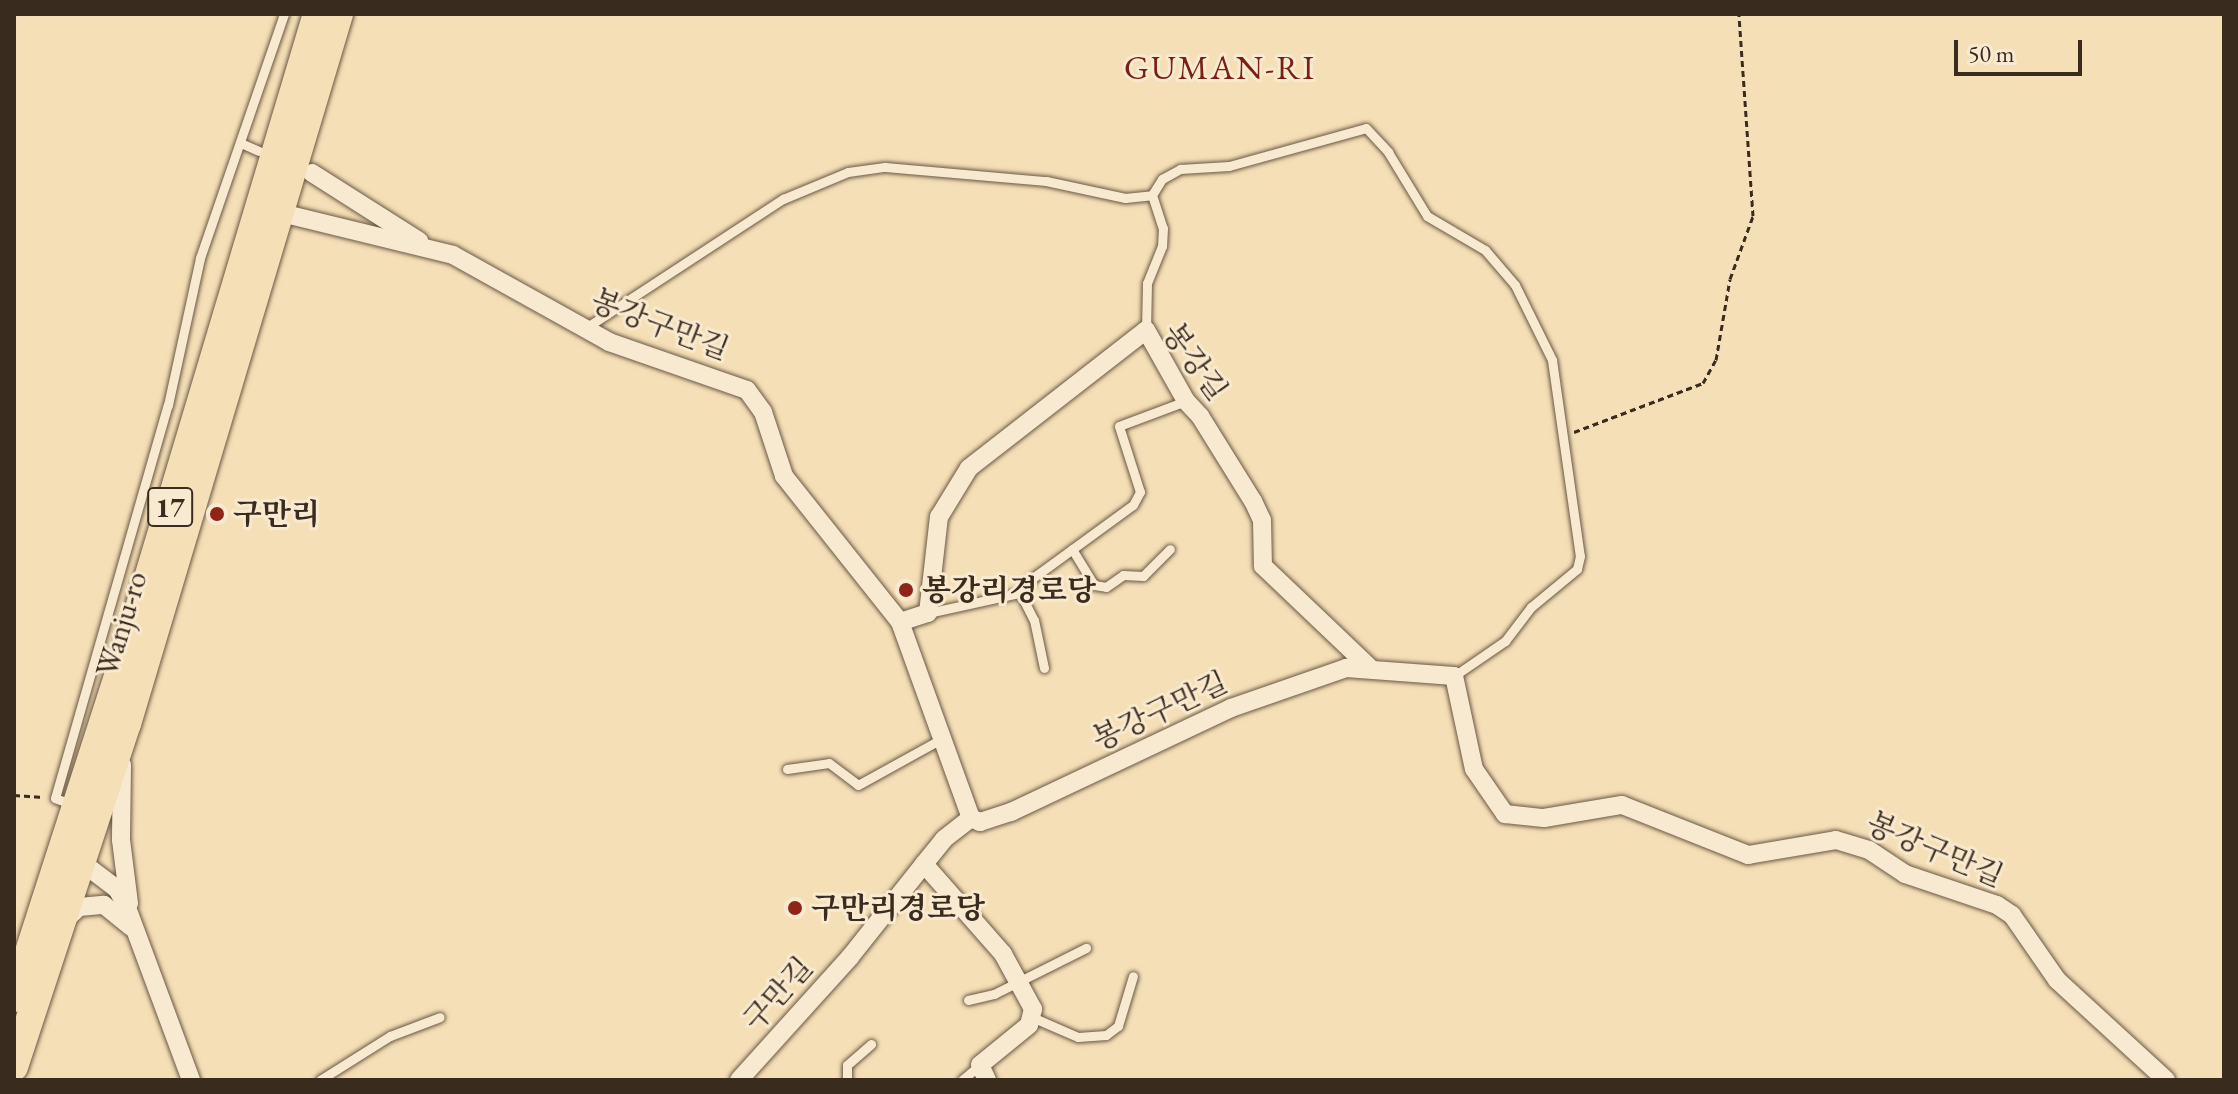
<!DOCTYPE html>
<html>
<head>
<meta charset="utf-8">
<style>
  body { margin:0 }
  #map { position:relative; width:2238px; height:1094px; overflow:hidden; background:#f5dfb6; font-family:"EB Garamond","Noto Serif KR",serif }
  div>[style] { position:absolute }
  [style*='--x'] { left:calc(var(--x)*1px); top:calc(var(--y)*1px); width:calc(var(--w)*1px); rotate:calc(var(--a)*1deg) }
  .path>* { height:3px; margin-top:-1.5px; transform-origin:0; background:repeating-linear-gradient(90deg,#3a2b1f 0 6px,transparent 0 10px) }
  .roads { filter:drop-shadow(0 0 2px #695845) drop-shadow(0 0 2px #695845) }
  .lane>* { height:9px; margin:-4.5px; padding:0 4.5px; transform-origin:4.5px; border-radius:4.5px; background:#f8ead0 }
  .street>* { height:18px; margin:-9px; padding:0 9px; transform-origin:9px; border-radius:9px; background:#f8ead0 }
  .primary>* { height:28px; margin:-14px; padding:0 14px; transform-origin:14px; border-radius:14px; background:#f5dfb6 }
  .dots>* { width:22px; height:22px; translate:-50% -50%; box-sizing:border-box; border:4px solid #f8ead0; border-radius:50% }
  span { translate:-50% -50%; white-space:nowrap; text-align:center; line-height:1.15; -webkit-text-stroke:6px #f8ead0; paint-order:stroke }
  .shield-label span { padding:2px 6px; background:#f8ead0; border:2px solid; border-radius:6px; -webkit-text-stroke-width:0 }
  .shield-label { font-size:28px; color:#3a2b1f; font-weight:700 }
  .street-label { font-size:30px; color:#3a2b1f }
  .poi-label { font-size:30px; color:#3a2b1f; font-weight:700 }
  .left { translate:0 -50%; text-align:left }
  .quarter-label { font-size:34px; color:#7a1f14; letter-spacing:2px }
  .frame { position:absolute; inset:0; border:16px solid #3a2b1f; pointer-events:none }
  .scale { position:absolute; left:1954px; top:40px; width:128px; height:36px; box-sizing:border-box; border:4px solid #3a2b1f; border-top:0; padding-left:10px; font-size:24px; line-height:28px; white-space:nowrap; color:#3a2b1f; -webkit-text-stroke:6px #f8ead0; paint-order:stroke }
</style>
</head>
<body>
<div id="map">
  <div class="path">
    <div style="--x:1574;--y:432;--w:138;--a:-20.8"></div>
    <div style="--x:1703;--y:383;--w:26;--a:-61"></div>
    <div style="--x:1716;--y:360;--w:82;--a:-80.2"></div>
    <div style="--x:1730;--y:279;--w:67;--a:-69.9"></div>
    <div style="--x:1753;--y:216;--w:202;--a:-94"></div>
    <div style="--x:14;--y:795;--w:29;--a:4"></div>
  </div>
  <div class="roads">
    <div class="lane">
      <div style="--x:243;--y:144;--w:17;--a:24"></div>
      <div style="--x:1152;--y:195;--w:19;--a:-58"></div>
      <div style="--x:1162;--y:179;--w:21;--a:-29"></div>
      <div style="--x:1180;--y:169;--w:49;--a:-3.5"></div>
      <div style="--x:1229;--y:166;--w:142;--a:-15.5"></div>
      <div style="--x:1366;--y:128;--w:33;--a:47"></div>
      <div style="--x:1388;--y:152;--w:75;--a:58.6"></div>
      <div style="--x:1427;--y:216;--w:67;--a:30.4"></div>
      <div style="--x:1485;--y:250;--w:46;--a:49.4"></div>
      <div style="--x:1515;--y:285;--w:84;--a:63.7"></div>
      <div style="--x:1552;--y:360;--w:198;--a:81.9"></div>
      <div style="--x:1580;--y:556;--w:13;--a:103"></div>
      <div style="--x:1577;--y:569;--w:60;--a:140.4"></div>
      <div style="--x:1531;--y:607;--w:43;--a:127.4"></div>
      <div style="--x:1505;--y:641;--w:62;--a:145.5"></div>
      <div style="--x:584;--y:329;--w:238;--a:-33.2"></div>
      <div style="--x:783;--y:199;--w:70;--a:-22.6"></div>
      <div style="--x:848;--y:172;--w:37;--a:-8"></div>
      <div style="--x:885;--y:167;--w:162;--a:5"></div>
      <div style="--x:1046;--y:181;--w:81;--a:12.1"></div>
      <div style="--x:1125;--y:198;--w:27;--a:-6"></div>
      <div style="--x:1152;--y:195;--w:35;--a:72"></div>
      <div style="--x:1163;--y:228;--w:18;--a:93"></div>
      <div style="--x:1162;--y:246;--w:40;--a:112"></div>
      <div style="--x:1147;--y:283;--w:47;--a:91.2"></div>
      <div style="--x:1072;--y:549;--w:42;--a:58.6"></div>
      <div style="--x:1094;--y:585;--w:12;--a:9"></div>
      <div style="--x:1106;--y:587;--w:21;--a:-35"></div>
      <div style="--x:1123;--y:575;--w:20;--a:3"></div>
      <div style="--x:1143;--y:576;--w:38;--a:-45"></div>
      <div style="--x:1020;--y:593;--w:30;--a:63"></div>
      <div style="--x:1034;--y:620;--w:49;--a:78.2"></div>
      <div style="--x:928;--y:613;--w:94;--a:-12.3"></div>
      <div style="--x:1020;--y:593;--w:16;--a:-52"></div>
      <div style="--x:1030;--y:580;--w:127;--a:-36.1"></div>
      <div style="--x:1133;--y:505;--w:15;--a:-62"></div>
      <div style="--x:1140;--y:492;--w:69;--a:-107.7"></div>
      <div style="--x:1119;--y:426;--w:72;--a:-20.5"></div>
      <div style="--x:787;--y:769;--w:42;--a:-8.1"></div>
      <div style="--x:829;--y:763;--w:36;--a:37"></div>
      <div style="--x:858;--y:785;--w:99;--a:-28.9"></div>
      <div style="--x:74;--y:805;--w:20;--a:-160"></div>
      <div style="--x:55;--y:798;--w:409;--a:-74"></div>
      <div style="--x:168;--y:405;--w:150;--a:-77.7"></div>
      <div style="--x:200;--y:258;--w:258;--a:-71"></div>
      <div style="--x:968;--y:1000;--w:27;--a:-13"></div>
      <div style="--x:994;--y:994;--w:103;--a:-26.6"></div>
      <div style="--x:1034;--y:1018;--w:48;--a:23.4"></div>
      <div style="--x:1078;--y:1037;--w:28;--a:-4"></div>
      <div style="--x:1106;--y:1035;--w:15;--a:-37"></div>
      <div style="--x:1118;--y:1026;--w:52;--a:-73.3"></div>
      <div style="--x:320;--y:1080;--w:83;--a:-32.2"></div>
      <div style="--x:390;--y:1036;--w:53;--a:-20.8"></div>
      <div style="--x:847;--y:1080;--w:15;--a:-90"></div>
      <div style="--x:847;--y:1065;--w:32;--a:-41"></div>
      <div style="--x:962;--y:1080;--w:23;--a:-40"></div>
    </div>
    <div class="street">
      <div style="--x:312;--y:173;--w:127;--a:32.4"></div>
      <div style="--x:281;--y:213;--w:177;--a:13.7"></div>
      <div style="--x:453;--y:255;--w:179;--a:29.1"></div>
      <div style="--x:609;--y:342;--w:146;--a:19.2"></div>
      <div style="--x:747;--y:390;--w:27;--a:54"></div>
      <div style="--x:763;--y:412;--w:67;--a:71.8"></div>
      <div style="--x:784;--y:476;--w:186;--a:51.5"></div>
      <div style="--x:900;--y:622;--w:208;--a:70.1"></div>
      <div style="--x:971;--y:818;--w:10;--a:24"></div>
      <div style="--x:980;--y:822;--w:33;--a:-18"></div>
      <div style="--x:1011;--y:812;--w:243;--a:-25.3"></div>
      <div style="--x:1231;--y:708;--w:122;--a:-19.2"></div>
      <div style="--x:1346;--y:668;--w:108;--a:4.2"></div>
      <div style="--x:1454;--y:676;--w:95;--a:77.9"></div>
      <div style="--x:1474;--y:769;--w:55;--a:55.4"></div>
      <div style="--x:1505;--y:814;--w:39;--a:6"></div>
      <div style="--x:1544;--y:818;--w:79;--a:-9.5"></div>
      <div style="--x:1622;--y:805;--w:136;--a:21.6"></div>
      <div style="--x:1748;--y:855;--w:89;--a:-9.7"></div>
      <div style="--x:1836;--y:840;--w:34;--a:17"></div>
      <div style="--x:1869;--y:850;--w:43;--a:33.7"></div>
      <div style="--x:1905;--y:874;--w:97;--a:18.6"></div>
      <div style="--x:1997;--y:905;--w:18;--a:34"></div>
      <div style="--x:2012;--y:915;--w:79;--a:55.3"></div>
      <div style="--x:2057;--y:980;--w:148;--a:42.5"></div>
      <div style="--x:900;--y:622;--w:29;--a:-18"></div>
      <div style="--x:928;--y:613;--w:97;--a:-83.5"></div>
      <div style="--x:939;--y:517;--w:57;--a:-58.5"></div>
      <div style="--x:969;--y:468;--w:224;--a:-37.9"></div>
      <div style="--x:1146;--y:330;--w:81;--a:60.6"></div>
      <div style="--x:1186;--y:401;--w:21;--a:47"></div>
      <div style="--x:1200;--y:416;--w:100;--a:58.1"></div>
      <div style="--x:1253;--y:501;--w:21;--a:65"></div>
      <div style="--x:1262;--y:520;--w:46;--a:88.8"></div>
      <div style="--x:1263;--y:566;--w:148;--a:43.6"></div>
      <div style="--x:122;--y:765;--w:75;--a:90.8"></div>
      <div style="--x:121;--y:840;--w:64;--a:82.8"></div>
      <div style="--x:76;--y:858;--w:51;--a:37.1"></div>
      <div style="--x:117;--y:889;--w:18;--a:61"></div>
      <div style="--x:126;--y:905;--w:187;--a:69.6"></div>
      <div style="--x:924;--y:864;--w:32;--a:-51"></div>
      <div style="--x:944;--y:839;--w:34;--a:-38"></div>
      <div style="--x:64;--y:921;--w:21;--a:-43"></div>
      <div style="--x:79;--y:907;--w:25;--a:-5"></div>
      <div style="--x:104;--y:905;--w:35;--a:39"></div>
      <div style="--x:739;--y:1080;--w:166;--a:-47.9"></div>
      <div style="--x:850;--y:957;--w:119;--a:-51.5"></div>
      <div style="--x:924;--y:864;--w:120;--a:48.7"></div>
      <div style="--x:1003;--y:954;--w:63;--a:61.4"></div>
      <div style="--x:1033;--y:1009;--w:16;--a:104"></div>
      <div style="--x:1029;--y:1025;--w:63;--a:140.8"></div>
      <div style="--x:980;--y:1065;--w:17;--a:65"></div>
    </div>
    <div class="primary">
      <div style="--x:14;--y:998;--w:361;--a:-72.1"></div>
      <div style="--x:125;--y:655;--w:669;--a:-73.33"></div>
      <div style="--x:14;--y:1067;--w:361;--a:-71.8"></div>
      <div style="--x:127;--y:724;--w:741;--a:-73.37"></div>
    </div>
  </div>
  <div class="dots">
    <div style="left:217px;top:514px;background:#8f2418"></div>
    <div style="left:906px;top:590px;background:#8f2418"></div>
    <div style="left:795px;top:908px;background:#8f2418"></div>
  </div>
  <div class="shield-label">
    <span style="left:170px;top:507px">17</span>
  </div>
  <div class="street-label">
    <span style="left:660px;top:325px;rotate:21deg">봉강구만길</span>
    <span style="left:1195px;top:362px;rotate:54deg">봉강길</span>
    <span style="left:122px;top:624px;rotate:-73deg">Wanju-ro</span>
    <span style="left:1160px;top:711px;rotate:-25deg">봉강구만길</span>
    <span style="left:1935px;top:850px;rotate:23deg">봉강구만길</span>
    <span style="left:778px;top:994px;rotate:-48deg">구만길</span>
  </div>
  <div class="poi-label">
    <span class="left" style="left:233px;top:514px">구만리</span>
    <span class="left" style="left:922px;top:590px">봉강리경로당</span>
    <span class="left" style="left:811px;top:908px">구만리경로당</span>
  </div>
  <div class="quarter-label">
    <span style="left:1220px;top:68px">GUMAN-RI</span>
  </div>
  <div class="frame"></div>
  <div class="scale">50 m</div>
</div>
</body>
</html>
